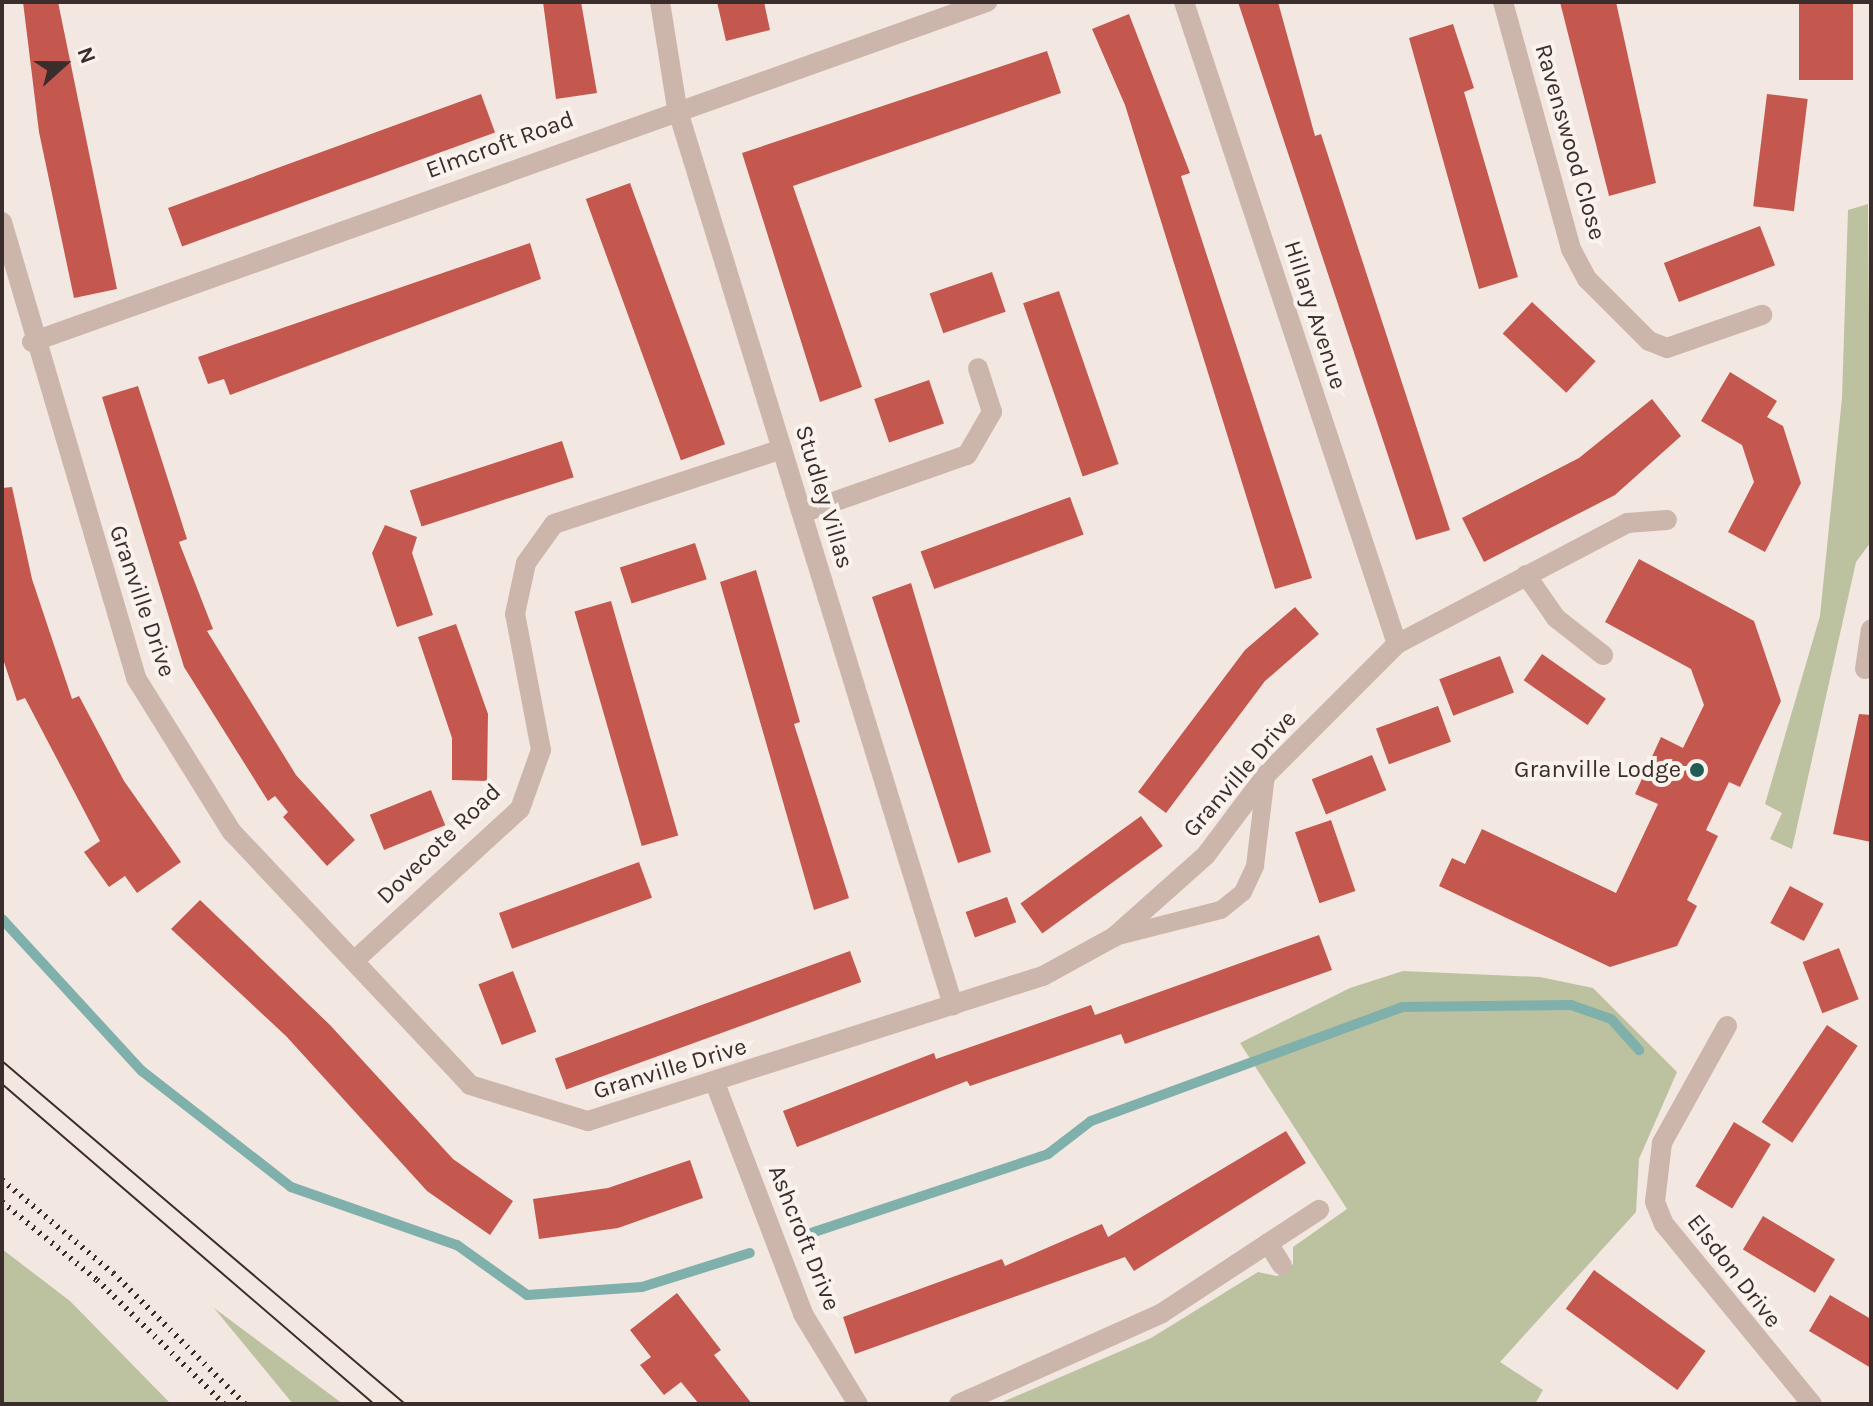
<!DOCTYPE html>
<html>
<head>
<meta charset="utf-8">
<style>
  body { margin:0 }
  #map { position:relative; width:1873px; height:1406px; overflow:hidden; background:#f3e7e1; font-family:Karla,sans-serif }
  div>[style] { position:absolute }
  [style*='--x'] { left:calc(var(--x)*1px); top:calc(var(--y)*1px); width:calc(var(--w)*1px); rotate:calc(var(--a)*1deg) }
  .green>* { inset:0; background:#bcc2a0 }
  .stream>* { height:10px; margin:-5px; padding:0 5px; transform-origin:5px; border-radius:5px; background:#80b0ab }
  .building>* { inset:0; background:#c4584e; transform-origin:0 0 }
  .service>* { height:18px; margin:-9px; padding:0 9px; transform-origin:9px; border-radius:9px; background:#ccb6ac }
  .minor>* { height:20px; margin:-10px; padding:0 10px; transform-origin:10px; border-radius:10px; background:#ccb6ac }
  .tram>* { height:2px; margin:-1px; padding:0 1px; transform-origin:1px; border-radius:1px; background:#3a2d2b }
  .rail>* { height:6px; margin-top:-3px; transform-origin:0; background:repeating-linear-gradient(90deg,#3a2d2b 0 2px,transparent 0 8px) }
  .dots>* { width:22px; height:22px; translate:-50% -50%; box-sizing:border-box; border:4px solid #faf2ed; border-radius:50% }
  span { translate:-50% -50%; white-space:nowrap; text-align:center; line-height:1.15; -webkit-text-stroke:8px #faf2ed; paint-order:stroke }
  .street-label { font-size:24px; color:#3a2d2b }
  .poi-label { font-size:24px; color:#3a2d2b }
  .right { translate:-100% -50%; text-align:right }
  .frame { position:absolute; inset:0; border:4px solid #3a2d2b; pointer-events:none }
  .north { position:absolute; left:24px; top:24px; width:80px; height:80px; -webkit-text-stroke:6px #faf2ed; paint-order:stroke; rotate:69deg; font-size:22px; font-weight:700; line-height:32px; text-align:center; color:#3a2d2b }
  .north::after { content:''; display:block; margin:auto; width:28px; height:36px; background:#3a2d2b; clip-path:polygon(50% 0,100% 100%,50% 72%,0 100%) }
</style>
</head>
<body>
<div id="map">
  <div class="green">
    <div style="clip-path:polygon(1868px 204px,1871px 542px,1856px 562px,1792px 849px,1770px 839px,1782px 813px,1765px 804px,1820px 616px,1842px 398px,1848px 210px)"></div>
    <div style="clip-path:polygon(1403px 971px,1540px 977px,1593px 988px,1677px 1072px,1639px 1159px,1636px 1212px,1500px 1362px,1543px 1390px,1535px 1404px,998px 1404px,1151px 1338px,1258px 1272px,1277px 1276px,1293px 1264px,1293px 1247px,1347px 1209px,1240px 1043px,1350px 988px)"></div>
    <div style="clip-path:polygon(2px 1249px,70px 1301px,171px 1404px,2px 1404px)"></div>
    <div style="clip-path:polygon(214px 1308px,343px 1404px,293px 1404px)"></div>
  </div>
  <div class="stream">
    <div style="--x:2;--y:919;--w:207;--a:47.4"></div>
    <div style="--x:142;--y:1071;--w:189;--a:37.9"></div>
    <div style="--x:291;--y:1187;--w:176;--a:19.3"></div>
    <div style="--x:457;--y:1245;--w:86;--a:35.5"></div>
    <div style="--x:527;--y:1295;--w:115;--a:-4"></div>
    <div style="--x:642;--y:1287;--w:113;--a:-17.5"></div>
    <div style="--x:799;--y:1237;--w:262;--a:-18.4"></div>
    <div style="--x:1048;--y:1154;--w:54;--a:-37.5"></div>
    <div style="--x:1091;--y:1121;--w:331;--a:-20.1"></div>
    <div style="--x:1402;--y:1007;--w:169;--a:-0.7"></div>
    <div style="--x:1571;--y:1005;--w:42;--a:19.3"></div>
    <div style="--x:1611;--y:1019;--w:42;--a:47.9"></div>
  </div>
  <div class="building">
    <div style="clip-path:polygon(23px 2px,58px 2px,117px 289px,74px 298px,39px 132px)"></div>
    <div style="clip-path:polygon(543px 2px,581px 2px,597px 93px,556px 99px)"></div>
    <div style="clip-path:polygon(717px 2px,764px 2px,770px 30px,726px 41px)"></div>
    <div style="clip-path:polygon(1238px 2px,1278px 2px,1315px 136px,1321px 134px,1450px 530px,1416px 540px)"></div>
    <div style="clip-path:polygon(1560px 2px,1616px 2px,1656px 183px,1609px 196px)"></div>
    <div style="left:1799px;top:2px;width:54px;height:78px"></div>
    <div style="clip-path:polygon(1129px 14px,1190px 173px,1181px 176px,1312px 578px,1275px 589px,1125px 105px,1092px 29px)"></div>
    <div style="clip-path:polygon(1453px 24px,1474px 88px,1464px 92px,1518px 277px,1479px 289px,1409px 38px)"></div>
    <div style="clip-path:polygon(1047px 51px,1061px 93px,793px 186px,862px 387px,820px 402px,742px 153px)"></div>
    <div style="left:481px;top:94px;width:41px;height:333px;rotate:70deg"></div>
    <div style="left:1767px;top:94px;width:41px;height:113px;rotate:7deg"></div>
    <div style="left:630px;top:183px;width:278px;height:47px;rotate:70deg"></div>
    <div style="left:1760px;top:226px;width:42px;height:103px;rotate:69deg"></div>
    <div style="clip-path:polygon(530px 243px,541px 279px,230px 395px,224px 379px,208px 384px,198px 357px)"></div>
    <div style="left:992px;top:272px;width:42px;height:66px;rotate:71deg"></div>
    <div style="left:1059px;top:291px;width:183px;height:38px;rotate:71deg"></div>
    <div style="left:1532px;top:302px;width:87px;height:43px;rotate:43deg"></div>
    <div style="clip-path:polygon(1730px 372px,1777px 401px,1767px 417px,1783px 426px,1801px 483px,1765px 552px,1728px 532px,1754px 482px,1742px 445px,1701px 421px)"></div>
    <div style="left:929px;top:380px;width:46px;height:58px;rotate:71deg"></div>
    <div style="clip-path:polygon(138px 386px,187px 539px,179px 542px,213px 629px,207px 631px,296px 775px,355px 840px,327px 866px,283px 817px,288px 812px,275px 796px,268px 801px,184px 667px,102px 397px)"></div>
    <div style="clip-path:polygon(1652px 399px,1681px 436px,1615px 495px,1484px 562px,1462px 518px,1579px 458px)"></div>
    <div style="left:562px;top:441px;width:38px;height:160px;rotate:72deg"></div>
    <div style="clip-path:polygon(12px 487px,32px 579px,72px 699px,79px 696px,124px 781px,181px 862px,137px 893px,125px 876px,109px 887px,84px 852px,100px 841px,25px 698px,17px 701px,2px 656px,2px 488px)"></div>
    <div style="left:1070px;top:497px;width:40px;height:159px;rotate:70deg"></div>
    <div style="clip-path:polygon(385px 525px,417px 537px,412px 553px,433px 615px,397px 627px,372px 553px)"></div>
    <div style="left:695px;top:543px;width:38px;height:79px;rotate:72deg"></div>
    <div style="clip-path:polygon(1639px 559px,1754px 621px,1781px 701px,1740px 787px,1729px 782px,1706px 830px,1718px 836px,1687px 900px,1697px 906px,1677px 946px,1610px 967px,1439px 886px,1452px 858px,1465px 864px,1482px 829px,1616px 893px,1658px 804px,1635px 794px,1661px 737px,1683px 748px,1704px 705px,1691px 669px,1605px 622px)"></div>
    <div style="clip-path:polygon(756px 570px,800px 722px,794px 724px,849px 898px,814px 910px,720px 582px)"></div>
    <div style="clip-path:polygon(911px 583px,991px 852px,958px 863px,872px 597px)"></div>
    <div style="left:611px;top:601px;width:244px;height:38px;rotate:74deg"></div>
    <div style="clip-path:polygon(1295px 607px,1319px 634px,1265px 681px,1166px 813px,1138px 792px,1245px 650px)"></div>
    <div style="clip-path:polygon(456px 624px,488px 714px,487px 781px,452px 780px,452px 738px,418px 637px)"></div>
    <div style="left:1542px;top:654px;width:78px;height:32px;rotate:35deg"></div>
    <div style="left:1500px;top:656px;width:39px;height:65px;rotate:69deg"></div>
    <div style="left:1438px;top:706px;width:38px;height:66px;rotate:70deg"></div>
    <div style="clip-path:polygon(1859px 714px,1871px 715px,1871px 842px,1833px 834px)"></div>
    <div style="left:1372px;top:755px;width:38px;height:65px;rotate:68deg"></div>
    <div style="left:431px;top:790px;width:38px;height:66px;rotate:68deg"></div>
    <div style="left:1141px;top:816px;width:37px;height:149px;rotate:54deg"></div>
    <div style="left:1331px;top:820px;width:75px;height:38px;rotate:71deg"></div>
    <div style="left:639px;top:862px;width:38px;height:149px;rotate:70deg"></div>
    <div style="left:1790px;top:886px;width:38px;height:42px;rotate:28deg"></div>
    <div style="left:1007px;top:897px;width:27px;height:44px;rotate:70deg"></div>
    <div style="clip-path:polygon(200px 900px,330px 1025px,453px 1159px,513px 1201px,490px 1235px,427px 1191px,286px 1036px,171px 929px)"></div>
    <div style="clip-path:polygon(1319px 935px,1332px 970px,1125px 1044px,1121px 1034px,970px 1086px,967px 1081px,797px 1147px,783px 1111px,934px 1053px,936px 1059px,1091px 1005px,1095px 1015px)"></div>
    <div style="left:1839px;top:948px;width:55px;height:39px;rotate:69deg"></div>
    <div style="left:850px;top:951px;width:33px;height:314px;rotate:70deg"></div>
    <div style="left:513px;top:971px;width:65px;height:37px;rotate:69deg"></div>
    <div style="left:1827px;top:1025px;width:37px;height:117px;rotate:34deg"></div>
    <div style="left:1734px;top:1122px;width:43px;height:75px;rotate:31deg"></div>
    <div style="clip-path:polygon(1286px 1131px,1306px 1163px,1134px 1271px,1125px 1257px,855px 1354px,843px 1317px,1002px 1259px,1005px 1266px,1102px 1224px,1108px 1237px)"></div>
    <div style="clip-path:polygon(690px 1160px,703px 1198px,618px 1228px,539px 1239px,533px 1199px,608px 1188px)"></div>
    <div style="left:1763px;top:1216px;width:84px;height:39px;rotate:31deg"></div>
    <div style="left:1594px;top:1270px;width:138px;height:48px;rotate:36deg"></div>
    <div style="clip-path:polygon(677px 1293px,721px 1350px,714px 1355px,752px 1404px,699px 1404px,681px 1382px,664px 1395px,640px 1365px,651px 1357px,630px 1330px)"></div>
    <div style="clip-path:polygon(1830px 1295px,1871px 1319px,1871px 1368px,1809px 1331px)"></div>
  </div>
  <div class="service">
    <div style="--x:1114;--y:937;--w:110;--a:-14.2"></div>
    <div style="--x:1221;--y:910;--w:28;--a:-39"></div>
    <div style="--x:1243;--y:892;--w:29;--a:-65"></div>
    <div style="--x:1255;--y:866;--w:92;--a:-83.1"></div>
  </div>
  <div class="minor">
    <div style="--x:660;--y:2;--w:107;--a:80.9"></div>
    <div style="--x:677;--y:108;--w:939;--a:72.9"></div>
    <div style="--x:1184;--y:2;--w:676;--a:71.65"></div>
    <div style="--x:1503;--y:2;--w:256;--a:74.6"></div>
    <div style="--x:1571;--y:249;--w:34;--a:62"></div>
    <div style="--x:1587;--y:279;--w:88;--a:45"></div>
    <div style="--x:1649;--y:341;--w:19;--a:21"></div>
    <div style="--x:1667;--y:348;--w:101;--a:-19.2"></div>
    <div style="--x:2;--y:222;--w:475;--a:73.6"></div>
    <div style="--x:136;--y:678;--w:181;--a:58.1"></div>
    <div style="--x:232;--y:832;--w:347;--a:46.7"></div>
    <div style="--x:470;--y:1085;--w:123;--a:17"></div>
    <div style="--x:588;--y:1121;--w:478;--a:-17.7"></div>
    <div style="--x:1043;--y:976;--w:81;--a:-28.8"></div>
    <div style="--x:1114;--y:937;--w:123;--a:-41.7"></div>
    <div style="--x:1206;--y:855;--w:100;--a:-53.1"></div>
    <div style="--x:1266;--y:775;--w:185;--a:-45"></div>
    <div style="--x:1397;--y:644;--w:260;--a:-27.7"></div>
    <div style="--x:1627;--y:523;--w:40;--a:-4.3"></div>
    <div style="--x:32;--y:342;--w:1014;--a:-19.6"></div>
    <div style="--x:802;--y:513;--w:175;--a:-19.4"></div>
    <div style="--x:967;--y:455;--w:50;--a:-59.8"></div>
    <div style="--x:992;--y:412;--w:46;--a:-107.7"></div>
    <div style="--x:1526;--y:575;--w:52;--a:55.1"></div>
    <div style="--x:1556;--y:618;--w:60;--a:38.2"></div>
    <div style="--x:1865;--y:669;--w:40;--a:-81.5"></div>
    <div style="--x:354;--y:961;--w:225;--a:-42.5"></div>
    <div style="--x:520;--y:809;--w:63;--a:-70.4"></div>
    <div style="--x:541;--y:750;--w:138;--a:-100.8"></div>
    <div style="--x:515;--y:614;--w:52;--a:-77.8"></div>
    <div style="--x:526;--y:563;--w:48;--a:-54.3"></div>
    <div style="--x:554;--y:524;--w:240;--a:-18.2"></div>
    <div style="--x:1727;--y:1026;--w:134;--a:119.1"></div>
    <div style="--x:1662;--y:1143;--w:59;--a:96.8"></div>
    <div style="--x:1655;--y:1202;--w:24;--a:68"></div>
    <div style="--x:1664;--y:1224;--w:233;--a:50.6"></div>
    <div style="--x:715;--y:1083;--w:247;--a:69.1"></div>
    <div style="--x:803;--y:1314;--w:105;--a:58.6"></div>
    <div style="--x:1268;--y:1243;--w:26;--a:58"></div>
    <div style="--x:959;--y:1404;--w:222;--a:-24.1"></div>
    <div style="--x:1162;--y:1313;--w:188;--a:-33.3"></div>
  </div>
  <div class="tram">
    <div style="--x:2;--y:1061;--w:529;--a:40.4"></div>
    <div style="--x:2;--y:1084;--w:491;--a:40.7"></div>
  </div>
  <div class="rail">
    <div style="--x:2;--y:1180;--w:145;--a:40"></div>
    <div style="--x:113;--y:1273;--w:186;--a:44.8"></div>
    <div style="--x:2;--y:1202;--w:123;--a:39.4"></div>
    <div style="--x:97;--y:1280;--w:177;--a:44.3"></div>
  </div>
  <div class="dots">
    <div style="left:1697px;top:770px;background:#205b56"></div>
  </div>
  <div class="street-label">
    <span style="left:1570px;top:142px;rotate:74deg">Ravenswood Close</span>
    <span style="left:500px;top:145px;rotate:-20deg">Elmcroft Road</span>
    <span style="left:1315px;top:315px;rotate:72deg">Hillary Avenue</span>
    <span style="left:824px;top:497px;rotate:73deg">Studley Villas</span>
    <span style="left:142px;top:601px;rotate:71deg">Granville Drive</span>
    <span style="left:1240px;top:774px;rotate:-49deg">Granville Drive</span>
    <span style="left:439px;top:844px;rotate:-44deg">Dovecote Road</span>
    <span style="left:670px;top:1069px;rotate:-17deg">Granville Drive</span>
    <span style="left:804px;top:1238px;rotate:68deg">Ashcroft Drive</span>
    <span style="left:1734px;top:1271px;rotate:52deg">Elsdon Drive</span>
  </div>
  <div class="poi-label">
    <span class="right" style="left:1681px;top:770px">Granville Lodge</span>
  </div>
  <div class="frame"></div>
  <div class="north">N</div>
</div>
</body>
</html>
